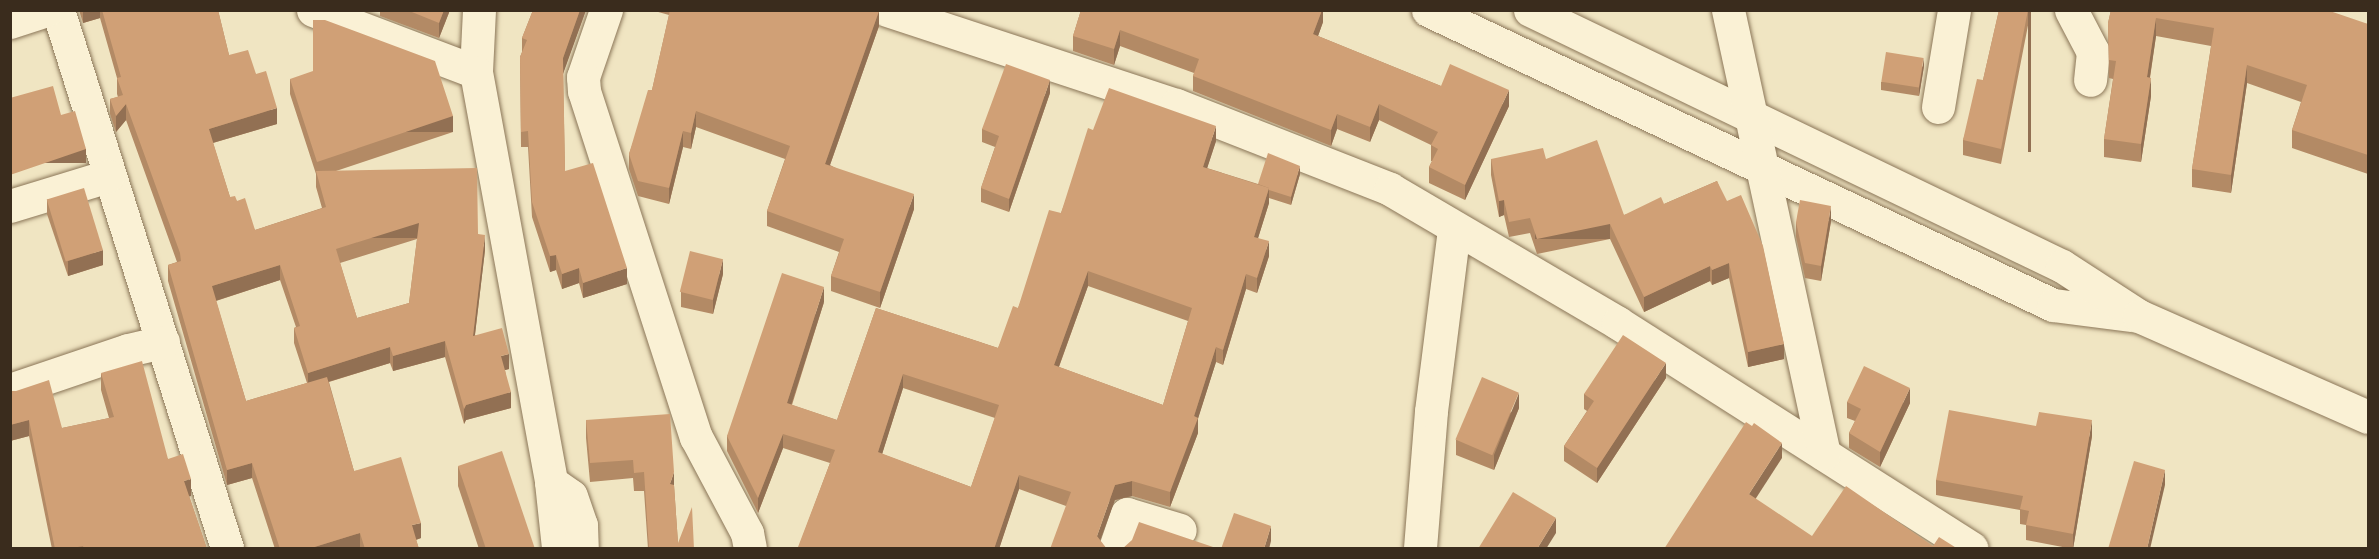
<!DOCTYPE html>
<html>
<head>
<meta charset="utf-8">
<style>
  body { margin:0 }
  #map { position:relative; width:2379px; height:559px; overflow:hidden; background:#f0e5c2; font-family:"Zilla Slab",serif }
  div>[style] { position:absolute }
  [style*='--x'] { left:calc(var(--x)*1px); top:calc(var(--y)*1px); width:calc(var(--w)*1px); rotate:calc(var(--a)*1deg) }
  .roads { filter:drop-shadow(0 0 2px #8b7658) drop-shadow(0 0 2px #8b7658) }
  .minor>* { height:33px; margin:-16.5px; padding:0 16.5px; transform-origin:16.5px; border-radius:16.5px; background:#faf1d5 }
  .wall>* { inset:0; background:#b38a65 }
  .shaded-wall>* { inset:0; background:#927053; transform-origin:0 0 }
  .building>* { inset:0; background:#d0a076; transform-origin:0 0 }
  span { translate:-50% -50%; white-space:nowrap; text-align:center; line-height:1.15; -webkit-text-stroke:4.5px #f7eed2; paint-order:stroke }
  .frame { position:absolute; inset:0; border:12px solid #3a2c1d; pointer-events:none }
</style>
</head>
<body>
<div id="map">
  <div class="roads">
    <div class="minor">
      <div style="--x:58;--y:10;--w:564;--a:72.56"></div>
      <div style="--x:313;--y:10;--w:174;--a:20.8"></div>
      <div style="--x:479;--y:10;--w:62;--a:92.8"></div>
      <div style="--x:476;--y:72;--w:417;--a:79.6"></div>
      <div style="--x:551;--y:482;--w:66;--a:83.9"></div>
      <div style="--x:606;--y:10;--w:71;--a:108.9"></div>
      <div style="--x:583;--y:77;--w:14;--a:86"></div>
      <div style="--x:584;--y:91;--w:364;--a:72.1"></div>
      <div style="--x:696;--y:437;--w:109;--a:62"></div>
      <div style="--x:747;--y:533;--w:15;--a:79"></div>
      <div style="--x:887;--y:10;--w:304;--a:18.2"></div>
      <div style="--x:1176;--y:105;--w:230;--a:21.4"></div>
      <div style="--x:1390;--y:189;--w:264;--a:30.4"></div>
      <div style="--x:1618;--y:323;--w:419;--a:32.5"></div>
      <div style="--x:1428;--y:10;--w:691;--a:25.27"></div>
      <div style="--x:2053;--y:305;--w:79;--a:7.3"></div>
      <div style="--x:1530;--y:10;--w:590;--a:25.7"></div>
      <div style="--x:2062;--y:266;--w:92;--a:33"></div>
      <div style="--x:2139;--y:316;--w:250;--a:23.8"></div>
      <div style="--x:1728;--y:10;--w:454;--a:77.8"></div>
      <div style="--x:2071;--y:10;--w:47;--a:62.4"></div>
      <div style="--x:2093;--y:52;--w:28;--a:96"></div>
      <div style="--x:10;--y:22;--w:39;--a:-18"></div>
      <div style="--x:1938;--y:107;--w:98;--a:-80.6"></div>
      <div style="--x:10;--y:206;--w:102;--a:-17"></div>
      <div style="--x:10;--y:390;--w:125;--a:-18.7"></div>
      <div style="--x:128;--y:350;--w:36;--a:-13"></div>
      <div style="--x:551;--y:482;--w:24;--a:35"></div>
      <div style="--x:571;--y:496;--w:31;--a:71"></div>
      <div style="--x:581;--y:525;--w:23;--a:88"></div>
      <div style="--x:1115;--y:548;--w:36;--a:-71"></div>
      <div style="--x:1127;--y:514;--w:55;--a:16.8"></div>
      <div style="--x:1420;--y:548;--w:137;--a:-85.4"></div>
      <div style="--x:1431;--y:411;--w:184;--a:-82.8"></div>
    </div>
  </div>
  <div class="wall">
    <div style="clip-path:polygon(evenodd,79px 10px,218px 10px,229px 55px,256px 74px,277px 124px,213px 143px,230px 197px,237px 201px,255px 230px,322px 208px,316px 187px,316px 174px,290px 94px,290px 79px,453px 132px,336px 171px,478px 234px,485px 250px,475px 335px,509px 369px,505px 370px,511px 408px,466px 420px,464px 424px,445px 357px,393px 371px,390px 363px,329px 382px,354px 471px,421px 538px,416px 540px,419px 549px,275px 549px,252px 478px,227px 485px,168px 281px,168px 265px,177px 262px,126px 120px,116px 132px,110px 114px,110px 99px,118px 97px,117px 94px,117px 78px,100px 18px,83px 23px,79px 10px,417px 239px,409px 303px,357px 318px,340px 263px,417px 239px,79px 10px,280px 280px,296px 327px,294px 328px,294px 343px,307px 383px,246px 401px,216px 301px,280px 280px)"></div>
    <div style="clip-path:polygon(380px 10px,450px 10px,439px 38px,380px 16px)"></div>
    <div style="clip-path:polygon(533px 10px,586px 10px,563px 73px,565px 171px,627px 284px,583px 298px,579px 283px,562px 289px,556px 270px,550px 272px,532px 217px,528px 147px,521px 147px,520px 57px,522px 52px,522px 38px)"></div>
    <div style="clip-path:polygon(651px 10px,879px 10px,879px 26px,830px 165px,914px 209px,880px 308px,831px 291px,831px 276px,839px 252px,767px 226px,767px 211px,785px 159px,696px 127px,691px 149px,683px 147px,669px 204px,638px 196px,629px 169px,629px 154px,652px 90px,669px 15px)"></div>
    <div style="clip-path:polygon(1081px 10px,1323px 10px,1323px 22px,1318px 36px,1441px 86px,1509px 106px,1465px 200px,1429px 183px,1429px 167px,1432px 161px,1431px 161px,1431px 145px,1379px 120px,1370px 142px,1337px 129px,1331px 146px,1193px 91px,1193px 76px,1194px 73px,1120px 46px,1114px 65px,1073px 51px,1073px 36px)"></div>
    <div style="clip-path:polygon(1999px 10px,2031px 10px,2001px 164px,1963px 155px,1963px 140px,1983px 80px)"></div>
    <div style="clip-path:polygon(2111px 10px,2368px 24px,2368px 174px,2292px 148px,2292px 130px,2301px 102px,2247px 83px,2231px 193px,2192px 187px,2192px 169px,2211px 46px,2156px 36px,2150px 78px,2151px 96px,2141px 162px,2104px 157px,2104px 139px,2113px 79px,2109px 78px,2108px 23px)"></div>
    <div style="clip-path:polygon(1924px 66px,1919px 96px,1881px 90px,1881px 82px)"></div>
    <div style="clip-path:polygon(1050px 93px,1009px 212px,981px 202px,981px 188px,995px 147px,982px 142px,982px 129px)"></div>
    <div style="clip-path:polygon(evenodd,1093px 130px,1216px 141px,1207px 168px,1258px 184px,1300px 174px,1291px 205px,1269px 198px,1269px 203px,1258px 238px,1269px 256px,1257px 293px,1246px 289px,1223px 365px,1216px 362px,1198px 418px,1198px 433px,1170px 507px,1132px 496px,1115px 500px,1066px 506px,1019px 489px,999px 549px,798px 549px,830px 463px,783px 448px,758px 513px,727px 451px,727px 436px,824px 302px,792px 405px,837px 420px,876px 308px,998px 348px,1018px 308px,1061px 213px,1093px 130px,1088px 286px,1188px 321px,1163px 405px,1059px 367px,1088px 286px,1093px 130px,903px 388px,995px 418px,971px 487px,882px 454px,903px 388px)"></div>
    <div style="clip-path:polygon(1491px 159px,1546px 159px,1624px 215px,1664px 204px,1717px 181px,1784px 359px,1748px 367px,1729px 278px,1712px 285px,1710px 281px,1644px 312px,1610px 239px,1537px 254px,1530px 233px,1509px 237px,1504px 215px,1499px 217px,1491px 175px)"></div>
    <div style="clip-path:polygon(47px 199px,103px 265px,68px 276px,47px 214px)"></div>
    <div style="clip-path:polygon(1831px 221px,1821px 281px,1805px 278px,1796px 237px,1796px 222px)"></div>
    <div style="clip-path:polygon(723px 274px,713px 314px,681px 307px,681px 292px)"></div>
    <div style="clip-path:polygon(101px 373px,168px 459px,191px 496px,189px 496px,207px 549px,52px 549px,29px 436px,10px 441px,10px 391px,62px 428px,109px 418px,101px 390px)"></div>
    <div style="clip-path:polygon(1666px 378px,1597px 483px,1564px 461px,1564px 446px,1587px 411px,1584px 409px,1584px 394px)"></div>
    <div style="clip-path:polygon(1847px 402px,1910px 403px,1880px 467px,1849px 448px,1849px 433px,1855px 421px,1847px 418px)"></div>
    <div style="clip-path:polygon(1519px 408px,1494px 470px,1456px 455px,1456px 440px)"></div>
    <div style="clip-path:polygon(586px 420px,674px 485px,678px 543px,694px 549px,648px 549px,644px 491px,634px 491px,633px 478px,590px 482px,586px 438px)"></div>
    <div style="clip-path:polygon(2092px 436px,2073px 549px,2026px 540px,2026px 525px,2020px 524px,2020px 510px,1936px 495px,1936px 480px)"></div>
    <div style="clip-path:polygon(458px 466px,535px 549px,479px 549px,458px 486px)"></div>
  </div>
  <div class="shaded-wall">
    <div style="clip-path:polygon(83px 10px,100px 10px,100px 18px,83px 23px)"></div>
    <div style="clip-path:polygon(444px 10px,450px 10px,439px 38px,439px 23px)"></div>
    <div style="clip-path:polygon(580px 10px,586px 10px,563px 74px,563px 58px)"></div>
    <div style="clip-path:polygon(1322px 10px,1323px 10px,1323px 22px,1313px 50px,1313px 34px)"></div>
    <div style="left:2028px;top:10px;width:3px;height:142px"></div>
    <div style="clip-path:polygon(879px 11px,879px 26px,825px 179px,825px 164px)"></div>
    <div style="clip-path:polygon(2156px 18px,2156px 36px,2147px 96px,2147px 77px)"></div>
    <div style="clip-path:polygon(1120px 30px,1120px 46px,1114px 65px,1114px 49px)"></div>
    <div style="clip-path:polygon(1924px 58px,1924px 66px,1919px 96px,1919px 88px)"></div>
    <div style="clip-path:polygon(2247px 65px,2247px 83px,2231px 193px,2231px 175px)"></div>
    <div style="clip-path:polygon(2151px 78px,2151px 96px,2141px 162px,2141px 144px)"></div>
    <div style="clip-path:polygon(1050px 80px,1050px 93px,1009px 212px,1009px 199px)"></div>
    <div style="clip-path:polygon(1509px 90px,1509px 106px,1465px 200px,1465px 185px)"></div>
    <div style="clip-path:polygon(126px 104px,126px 120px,116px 132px,116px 116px)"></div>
    <div style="clip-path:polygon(1379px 104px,1379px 120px,1370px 142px,1370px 127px)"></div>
    <div style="clip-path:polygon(277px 108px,277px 124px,209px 144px,209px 129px)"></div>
    <div style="clip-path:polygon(696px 111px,696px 127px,691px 149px,691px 133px)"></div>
    <div style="clip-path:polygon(1337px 114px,1337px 129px,1331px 146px,1331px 130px)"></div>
    <div style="left:453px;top:116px;width:16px;height:144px;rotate:90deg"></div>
    <div style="clip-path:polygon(1216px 126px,1216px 141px,1203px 181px,1203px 167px)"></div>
    <div style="clip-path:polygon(683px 131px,683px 147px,669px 204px,669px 188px)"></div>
    <div style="left:86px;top:149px;width:14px;height:80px;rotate:90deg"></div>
    <div style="clip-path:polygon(1300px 166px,1300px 174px,1291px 205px,1291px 197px)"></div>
    <div style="clip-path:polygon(1269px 188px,1269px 203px,1254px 251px,1254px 237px)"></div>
    <div style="clip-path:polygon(914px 194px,914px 209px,880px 308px,880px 292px)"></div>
    <div style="clip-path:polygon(1504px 200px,1504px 215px,1499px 217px,1499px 201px)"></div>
    <div style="clip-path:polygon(1831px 206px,1831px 221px,1821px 281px,1821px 266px)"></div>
    <div style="left:419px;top:223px;width:15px;height:87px;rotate:90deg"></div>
    <div style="left:1610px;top:224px;width:15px;height:75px;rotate:90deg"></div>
    <div style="clip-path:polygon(485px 235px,485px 250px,473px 351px,473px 336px)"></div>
    <div style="clip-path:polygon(1269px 241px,1269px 256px,1257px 293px,1257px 278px)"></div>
    <div style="clip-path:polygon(103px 250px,103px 265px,68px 276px,68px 261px)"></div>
    <div style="clip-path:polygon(556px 255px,556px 270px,550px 272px,550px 256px)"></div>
    <div style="clip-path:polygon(723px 259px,723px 274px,713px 314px,713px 299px)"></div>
    <div style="clip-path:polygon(1729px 263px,1729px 278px,1712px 285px,1712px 270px)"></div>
    <div style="clip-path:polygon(280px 265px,280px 280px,212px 302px,212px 286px)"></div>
    <div style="clip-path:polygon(1710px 266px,1710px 281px,1644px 312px,1644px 297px)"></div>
    <div style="clip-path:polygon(579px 268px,579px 283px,562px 289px,562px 274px)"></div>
    <div style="clip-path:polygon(627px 268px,627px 284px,583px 298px,583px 283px)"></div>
    <div style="clip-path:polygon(1088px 271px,1088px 286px,1054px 380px,1054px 365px)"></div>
    <div style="clip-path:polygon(1246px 274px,1246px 289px,1223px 365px,1223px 350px)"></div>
    <div style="clip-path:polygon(824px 287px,824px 302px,787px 418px,787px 403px)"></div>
    <div style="clip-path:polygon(445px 341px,445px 357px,393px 371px,393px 356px)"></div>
    <div style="clip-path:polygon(1784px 344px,1784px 359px,1748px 367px,1748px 352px)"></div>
    <div style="clip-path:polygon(390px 347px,390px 363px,308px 388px,308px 373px)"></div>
    <div style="clip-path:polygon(1216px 347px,1216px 362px,1197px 422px,1198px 418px,1198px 433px,1170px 507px,1170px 492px)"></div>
    <div style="clip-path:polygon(509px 354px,509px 369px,501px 371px,501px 356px)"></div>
    <div style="clip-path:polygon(1666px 363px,1666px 378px,1597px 483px,1597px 468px)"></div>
    <div style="clip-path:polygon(903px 374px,903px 388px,878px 467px,878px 452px)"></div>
    <div style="clip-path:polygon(1910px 388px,1910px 403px,1880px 467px,1880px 452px)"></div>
    <div style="clip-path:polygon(511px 392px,511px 408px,466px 420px,464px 424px,464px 409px,466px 405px)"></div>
    <div style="clip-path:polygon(1519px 393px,1519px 408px,1494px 470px,1494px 455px)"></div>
    <div style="clip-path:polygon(29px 420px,29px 436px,10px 441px,10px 425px)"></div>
    <div style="clip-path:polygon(2092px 420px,2092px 436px,2073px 549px,2073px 534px)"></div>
    <div style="clip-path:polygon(783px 434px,783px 448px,758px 513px,758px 498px)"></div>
    <div style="clip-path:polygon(1782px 443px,1782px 458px,1749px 509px,1749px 494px)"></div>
    <div style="clip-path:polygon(252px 463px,252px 478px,227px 485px,227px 470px)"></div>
    <div style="clip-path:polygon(2165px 470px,2165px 485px,2150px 549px,2147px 549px)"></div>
    <div style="clip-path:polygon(674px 472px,674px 490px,670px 484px)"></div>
    <div style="clip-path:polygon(1019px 475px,1019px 489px,999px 549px,994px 549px)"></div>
    <div style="clip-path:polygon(191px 479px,191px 496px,184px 498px,184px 481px)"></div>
    <div style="clip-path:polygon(1132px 481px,1132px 496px,1115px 500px,1097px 549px,1097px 536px,1115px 485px)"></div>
    <div style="clip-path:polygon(1556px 518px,1556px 533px,1546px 549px,1537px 549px)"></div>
    <div style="clip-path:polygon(421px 523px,421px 538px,412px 541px,412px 525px)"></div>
    <div style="clip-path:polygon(1271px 526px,1271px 541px,1269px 549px,1264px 549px)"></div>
    <div style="clip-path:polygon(360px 533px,360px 549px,308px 549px)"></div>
  </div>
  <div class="building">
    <div style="clip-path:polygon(evenodd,102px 10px,218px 10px,229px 55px,248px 50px,256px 74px,266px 71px,277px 108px,209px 129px,230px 197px,235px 196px,237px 201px,245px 198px,255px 230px,326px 207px,316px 171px,477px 168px,478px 234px,485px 235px,473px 336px,502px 328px,509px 354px,501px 356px,511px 392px,466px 405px,464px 409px,445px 341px,393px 356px,390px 347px,308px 373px,294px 328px,300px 326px,280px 265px,212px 286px,246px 401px,327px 377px,354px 471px,401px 457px,421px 523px,412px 525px,419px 549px,365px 549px,360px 533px,308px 549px,280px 549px,252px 463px,227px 470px,168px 265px,181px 261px,180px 253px,126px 104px,116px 116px,110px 99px,123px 95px,117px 78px,121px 77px,102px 10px,419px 223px,409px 303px,357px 318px,336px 249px,419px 223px)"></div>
    <div style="clip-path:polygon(407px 10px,444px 10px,439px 23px)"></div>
    <div style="clip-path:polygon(533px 10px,580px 10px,563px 58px,565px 171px,593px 163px,627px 268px,583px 283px,579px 268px,562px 274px,556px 255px,550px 256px,532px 202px,528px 131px,521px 132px,520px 57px,527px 40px,522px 38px)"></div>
    <div style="clip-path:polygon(670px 10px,879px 11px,825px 164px,914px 194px,880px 292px,831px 276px,844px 239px,767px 211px,790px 146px,696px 111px,691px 133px,683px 131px,669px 188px,638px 181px,629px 154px,648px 90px,652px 90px)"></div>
    <div style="clip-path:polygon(1081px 10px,1322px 10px,1313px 34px,1441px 86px,1450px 64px,1509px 90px,1465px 185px,1429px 167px,1438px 149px,1431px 145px,1438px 132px,1379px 104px,1370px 127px,1337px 114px,1331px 130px,1193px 76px,1199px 59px,1120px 30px,1114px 49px,1073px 36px)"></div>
    <div style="clip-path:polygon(1999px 10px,2028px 10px,2001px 149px,1963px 140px,1977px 79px,1983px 80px)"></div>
    <div style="clip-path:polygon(2111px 10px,2327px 10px,2368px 24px,2368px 155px,2292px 130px,2307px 85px,2247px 65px,2231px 175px,2192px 169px,2214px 28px,2156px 18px,2147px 77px,2151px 78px,2141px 144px,2104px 139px,2116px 61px,2109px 60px,2108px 23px)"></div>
    <div style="clip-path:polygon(313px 20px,325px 20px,435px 61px,453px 116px,317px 162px,290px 79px,313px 71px)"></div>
    <div style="left:1886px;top:52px;width:38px;height:30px;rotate:9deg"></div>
    <div style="clip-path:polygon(1006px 64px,1050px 80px,1009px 199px,981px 188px,999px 136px,982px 129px)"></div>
    <div style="clip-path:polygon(53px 86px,61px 115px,75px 111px,86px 149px,10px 175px,10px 98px)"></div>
    <div style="clip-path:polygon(evenodd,1109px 88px,1216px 126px,1203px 167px,1269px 188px,1254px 237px,1269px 241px,1257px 278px,1246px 274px,1223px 350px,1216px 347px,1194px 416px,1198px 418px,1170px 492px,1132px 481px,1115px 485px,1097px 536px,1107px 549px,1050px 549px,1071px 492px,1019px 475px,994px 549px,802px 549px,798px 547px,835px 450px,783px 434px,758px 498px,727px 436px,782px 273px,824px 287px,787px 403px,837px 420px,876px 308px,998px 348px,1013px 306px,1018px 308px,1049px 210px,1061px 213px,1088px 128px,1093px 130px,1109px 88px,1088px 271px,1192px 308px,1163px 405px,1054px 365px,1088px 271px,1109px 88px,903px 374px,999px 405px,971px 487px,878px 452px,903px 374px)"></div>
    <div style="clip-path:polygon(1597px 140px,1624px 215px,1661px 197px,1664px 204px,1717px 181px,1727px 201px,1741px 195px,1763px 246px,1784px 344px,1748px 352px,1729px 263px,1712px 270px,1710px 266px,1644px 297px,1610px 224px,1537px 239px,1530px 218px,1509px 222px,1504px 200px,1499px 201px,1491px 159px,1543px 148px,1546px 159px)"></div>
    <div style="clip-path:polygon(1268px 153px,1300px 166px,1291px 197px,1269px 190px,1269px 188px,1258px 184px)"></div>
    <div style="left:84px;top:188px;width:65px;height:39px;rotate:73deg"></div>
    <div style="clip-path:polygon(1800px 200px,1831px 206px,1821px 266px,1805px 263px,1796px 222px)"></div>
    <div style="left:690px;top:251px;width:34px;height:42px;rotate:14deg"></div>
    <div style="clip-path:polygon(1623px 335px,1666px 363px,1597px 468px,1564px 446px,1594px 401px,1584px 394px)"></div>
    <div style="clip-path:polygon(142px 361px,168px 459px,183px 454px,191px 479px,184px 481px,207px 549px,84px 549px,83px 546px,67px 549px,55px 549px,29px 420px,10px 425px,10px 391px,16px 391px,49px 380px,62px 428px,114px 417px,101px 373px)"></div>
    <div style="clip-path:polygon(1864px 366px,1910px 388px,1880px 452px,1849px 433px,1861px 409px,1847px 402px)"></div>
    <div style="left:1482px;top:377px;width:40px;height:68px;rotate:23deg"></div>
    <div style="clip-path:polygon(1949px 410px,2036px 426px,2039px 412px,2092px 420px,2073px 534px,2026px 525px,2029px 511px,2020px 509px,2023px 496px,1936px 480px)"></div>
    <div style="clip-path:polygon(670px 414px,674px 472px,670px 484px,674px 485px,678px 543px,692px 507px,694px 549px,649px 549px,644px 472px,634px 473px,633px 460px,590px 463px,586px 420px)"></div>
    <div style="clip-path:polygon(1746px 422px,1752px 426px,1754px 423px,1782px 443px,1749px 494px,1812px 536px,1846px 486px,1933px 546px,1939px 537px,1958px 549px,1664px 549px)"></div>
    <div style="clip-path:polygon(502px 451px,535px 549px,486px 549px,458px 466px)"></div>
    <div style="clip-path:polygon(2134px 461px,2165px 470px,2147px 549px,2108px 549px)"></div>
    <div style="clip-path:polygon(1513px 492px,1556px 518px,1537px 549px,1478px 549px)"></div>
    <div style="clip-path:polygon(1234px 513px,1271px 526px,1264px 549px,1221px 549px)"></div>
    <div style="clip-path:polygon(1139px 522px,1219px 549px,1122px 549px,1132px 540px)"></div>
  </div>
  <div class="frame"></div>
</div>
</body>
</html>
